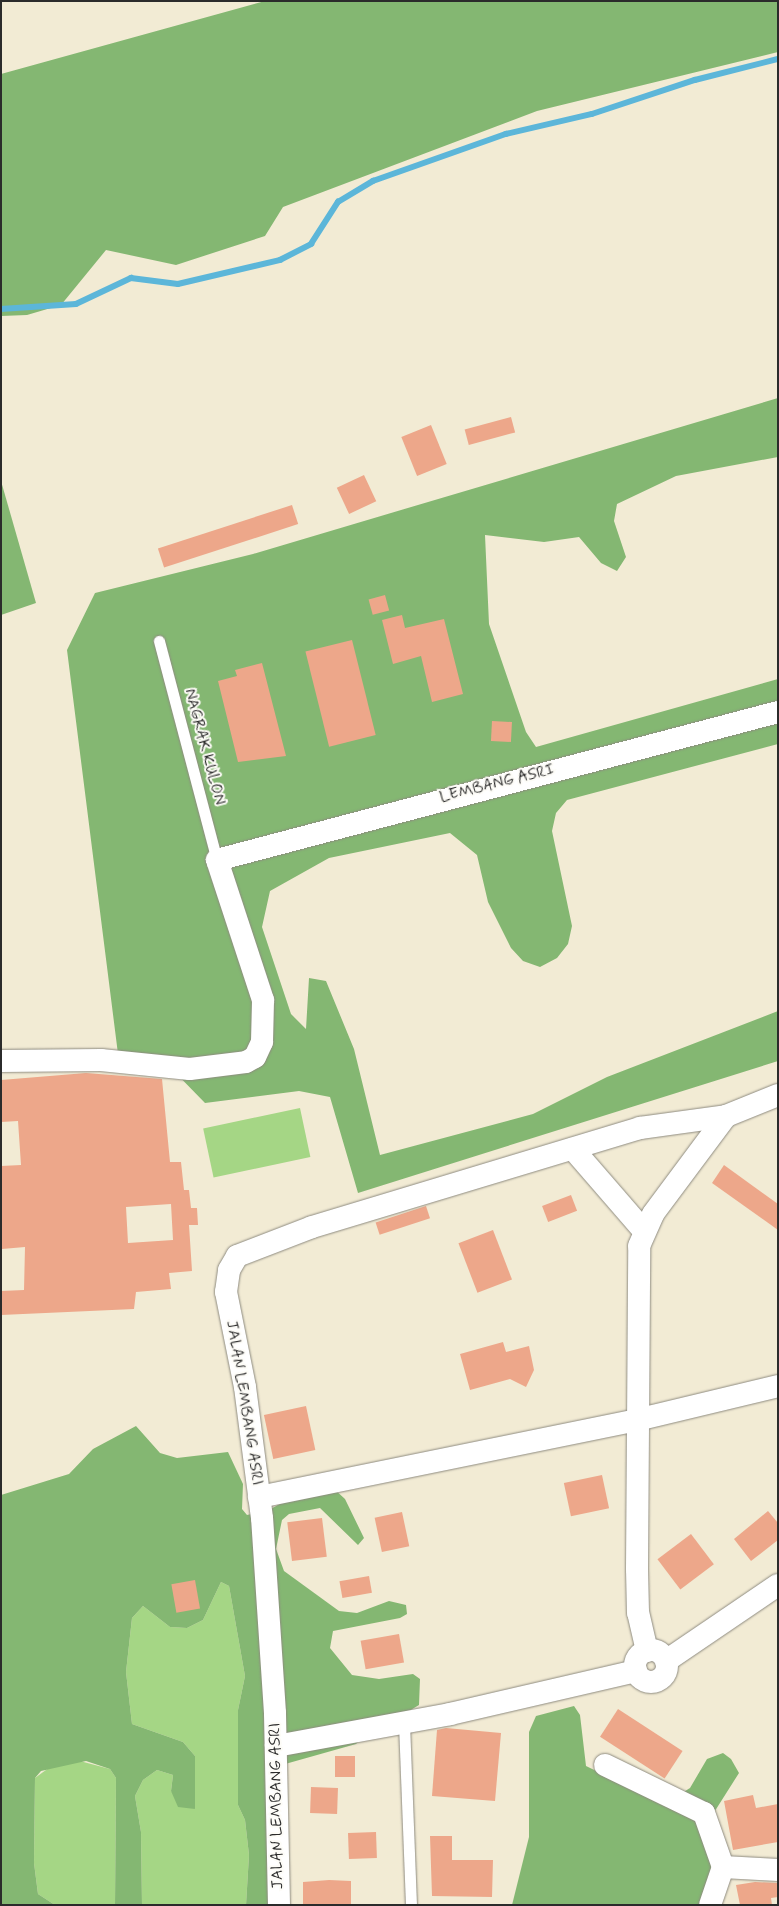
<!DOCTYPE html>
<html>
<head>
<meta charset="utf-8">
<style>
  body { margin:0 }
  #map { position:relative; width:779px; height:1906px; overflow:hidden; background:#f2ebd4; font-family:Mynerve,sans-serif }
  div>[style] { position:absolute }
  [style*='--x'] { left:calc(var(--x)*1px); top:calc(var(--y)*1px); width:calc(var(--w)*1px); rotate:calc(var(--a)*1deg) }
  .green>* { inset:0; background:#a5d685; transform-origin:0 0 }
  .forest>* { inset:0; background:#84b772 }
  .stream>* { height:5.5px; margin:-2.75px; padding:0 2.75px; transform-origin:2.75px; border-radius:2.75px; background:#5cb6d9 }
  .building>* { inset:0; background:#eda78a; transform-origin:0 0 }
  .roads { filter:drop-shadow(0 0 1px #8e8b80) drop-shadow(0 0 1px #8e8b80) }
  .lane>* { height:11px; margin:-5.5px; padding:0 5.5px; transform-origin:5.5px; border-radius:5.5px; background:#fff }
  .street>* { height:22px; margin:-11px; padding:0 11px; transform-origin:11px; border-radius:11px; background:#fff }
  .street>.ring { margin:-11px; padding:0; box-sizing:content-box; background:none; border:22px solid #fff; border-radius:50% }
  span { translate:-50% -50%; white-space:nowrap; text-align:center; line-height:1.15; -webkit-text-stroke:4px #fdfcf7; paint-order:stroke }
  .street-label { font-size:16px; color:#2b2b2b }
  .frame { position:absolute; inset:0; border:2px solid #2b2b2b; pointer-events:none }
</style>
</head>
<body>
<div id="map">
  <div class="green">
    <div style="left:300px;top:1108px;width:50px;height:99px;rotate:78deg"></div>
    <div style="clip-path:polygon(221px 1582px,229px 1586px,245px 1676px,238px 1710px,238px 1805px,245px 1820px,249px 1855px,246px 1905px,142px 1905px,141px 1832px,135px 1796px,143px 1780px,157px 1770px,173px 1775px,171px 1791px,195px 1809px,195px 1756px,183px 1742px,132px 1724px,126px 1672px,132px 1618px,143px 1606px,170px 1627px,187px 1628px,203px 1620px)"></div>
    <div style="clip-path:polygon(76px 1760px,110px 1769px,116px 1778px,115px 1905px,55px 1905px,38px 1894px,34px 1863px,35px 1778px,50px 1767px)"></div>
  </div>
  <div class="forest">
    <div style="clip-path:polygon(265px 1px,778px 1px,778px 52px,537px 111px,283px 207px,265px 236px,176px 265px,106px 250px,61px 305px,27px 315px,1px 316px,1px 74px)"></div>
    <div style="clip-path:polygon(778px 398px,778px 457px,676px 476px,617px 504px,614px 521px,626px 557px,617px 571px,601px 563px,579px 537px,544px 542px,485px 535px,489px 624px,526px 732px,536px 747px,778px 679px,778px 744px,567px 800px,556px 813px,552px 831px,572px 926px,568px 944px,557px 958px,540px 967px,523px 961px,511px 948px,488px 902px,477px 855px,450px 833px,329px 858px,270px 891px,262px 927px,291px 1014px,306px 1029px,309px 978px,326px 981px,354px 1049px,380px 1155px,533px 1114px,607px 1077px,778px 1011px,778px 1061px,358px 1193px,330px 1097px,299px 1091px,205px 1103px,165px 1062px,118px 1054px,67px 650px,95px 593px,253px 554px)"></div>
    <div style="clip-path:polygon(1px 481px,36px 603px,1px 615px)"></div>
    <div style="clip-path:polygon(136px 1426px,160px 1453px,177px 1458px,228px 1452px,243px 1484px,242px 1509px,247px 1515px,269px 1510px,306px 1489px,332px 1487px,345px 1499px,364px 1538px,358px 1545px,320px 1508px,289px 1514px,282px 1520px,276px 1549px,284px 1571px,339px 1611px,357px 1613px,389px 1601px,406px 1605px,407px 1614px,400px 1618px,333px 1631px,330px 1648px,352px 1675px,379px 1679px,413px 1674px,420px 1679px,419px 1705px,399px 1717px,381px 1720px,356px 1744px,271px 1768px,270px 1905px,246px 1905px,249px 1855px,245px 1820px,238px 1805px,238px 1710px,245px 1676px,229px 1586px,221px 1582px,203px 1620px,187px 1628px,170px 1627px,143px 1606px,132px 1618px,126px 1672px,132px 1724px,183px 1742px,195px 1756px,195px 1809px,178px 1807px,171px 1791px,173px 1775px,157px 1770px,143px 1780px,135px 1796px,141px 1832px,142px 1905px,115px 1905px,116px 1778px,110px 1769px,86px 1761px,41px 1771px,35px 1778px,34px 1863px,38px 1894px,55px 1905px,1px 1905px,1px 1495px,69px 1474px,93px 1449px)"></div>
    <div style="clip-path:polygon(574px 1706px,580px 1715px,586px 1766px,648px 1796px,674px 1798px,690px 1788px,707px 1759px,723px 1753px,731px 1759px,739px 1773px,713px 1814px,722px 1838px,699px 1905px,512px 1905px,529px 1837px,529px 1732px,536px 1716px)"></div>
  </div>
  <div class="stream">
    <div style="--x:1;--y:309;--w:75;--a:-3.8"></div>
    <div style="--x:76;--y:304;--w:61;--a:-25.3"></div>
    <div style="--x:131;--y:278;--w:47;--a:7.3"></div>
    <div style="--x:178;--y:284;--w:105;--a:-13.2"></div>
    <div style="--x:280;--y:260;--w:35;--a:-27"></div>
    <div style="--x:311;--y:244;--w:50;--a:-57.3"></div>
    <div style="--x:338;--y:202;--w:41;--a:-31"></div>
    <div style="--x:373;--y:181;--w:141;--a:-19.5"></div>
    <div style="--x:506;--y:134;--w:88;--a:-13.1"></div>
    <div style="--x:592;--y:114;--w:108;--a:-18.3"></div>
    <div style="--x:695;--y:80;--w:86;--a:-14.2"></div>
  </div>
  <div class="building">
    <div style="left:511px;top:417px;width:16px;height:48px;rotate:75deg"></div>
    <div style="left:431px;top:425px;width:42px;height:32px;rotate:68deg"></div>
    <div style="left:364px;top:475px;width:29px;height:30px;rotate:65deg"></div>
    <div style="left:292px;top:505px;width:20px;height:141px;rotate:72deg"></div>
    <div style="left:385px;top:595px;width:16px;height:17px;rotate:75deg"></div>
    <div style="clip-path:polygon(402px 615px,405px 628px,444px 619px,463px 694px,432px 702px,421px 656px,393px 664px,382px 620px)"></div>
    <div style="left:352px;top:640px;width:98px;height:48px;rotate:76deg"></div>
    <div style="clip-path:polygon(262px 663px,286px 756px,238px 762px,218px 681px,237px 676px,235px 670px)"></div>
    <div style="left:492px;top:721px;width:20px;height:20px;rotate:3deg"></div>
    <div style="clip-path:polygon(evenodd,86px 1073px,162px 1079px,170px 1162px,181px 1162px,184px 1190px,189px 1190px,191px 1208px,197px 1208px,198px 1225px,189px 1225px,192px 1271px,169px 1273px,171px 1289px,136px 1292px,134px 1309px,1px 1315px,1px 1291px,24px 1290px,25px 1247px,2px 1249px,1px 1166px,21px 1165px,18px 1121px,1px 1122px,1px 1080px,86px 1073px,171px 1204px,173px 1240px,128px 1243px,126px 1207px,171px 1204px)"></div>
    <div style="clip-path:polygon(724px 1165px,778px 1204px,778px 1230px,712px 1183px)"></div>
    <div style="left:571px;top:1195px;width:17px;height:31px;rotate:69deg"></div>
    <div style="left:426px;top:1206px;width:13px;height:53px;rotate:72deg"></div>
    <div style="left:493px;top:1230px;width:53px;height:37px;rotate:69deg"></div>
    <div style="clip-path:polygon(503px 1342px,506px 1352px,529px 1346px,534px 1370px,526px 1387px,510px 1379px,470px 1390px,460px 1354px)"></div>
    <div style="left:306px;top:1406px;width:45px;height:43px;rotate:78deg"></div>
    <div style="left:602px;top:1475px;width:34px;height:39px;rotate:78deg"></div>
    <div style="clip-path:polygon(768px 1511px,778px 1523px,778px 1540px,751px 1561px,734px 1539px)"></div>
    <div style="left:402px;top:1512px;width:35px;height:28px;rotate:78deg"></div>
    <div style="left:322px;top:1518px;width:39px;height:35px;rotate:83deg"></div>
    <div style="left:691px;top:1534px;width:38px;height:42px;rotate:53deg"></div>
    <div style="left:369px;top:1576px;width:17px;height:30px;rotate:80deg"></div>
    <div style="left:195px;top:1580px;width:29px;height:24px;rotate:80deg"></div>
    <div style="left:399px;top:1634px;width:29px;height:39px;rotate:80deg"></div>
    <div style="left:618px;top:1709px;width:77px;height:33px;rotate:33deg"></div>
    <div style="clip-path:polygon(446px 1728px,501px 1733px,495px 1801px,432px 1796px,437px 1730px)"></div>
    <div style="left:335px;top:1756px;width:20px;height:21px"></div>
    <div style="left:311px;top:1787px;width:27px;height:26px;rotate:2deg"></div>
    <div style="clip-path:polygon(753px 1795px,756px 1808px,778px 1804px,778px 1842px,733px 1850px,724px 1801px)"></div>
    <div style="left:376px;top:1832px;width:26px;height:28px;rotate:88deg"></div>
    <div style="clip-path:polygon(430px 1836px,452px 1836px,452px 1860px,493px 1860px,492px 1897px,432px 1896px)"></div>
    <div style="clip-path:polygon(329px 1880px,351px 1881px,351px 1905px,303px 1905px,303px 1882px)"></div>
    <div style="clip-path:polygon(755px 1882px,778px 1883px,778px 1897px,771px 1898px,772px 1905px,740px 1905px,736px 1885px)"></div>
  </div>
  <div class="roads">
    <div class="lane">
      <div style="--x:159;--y:641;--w:227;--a:75.2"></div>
      <div style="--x:404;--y:1723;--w:182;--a:87.8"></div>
    </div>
    <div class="street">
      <div style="--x:1;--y:1061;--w:100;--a:-0.6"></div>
      <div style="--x:101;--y:1060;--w:89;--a:5.8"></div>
      <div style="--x:190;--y:1069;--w:56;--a:-7.1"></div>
      <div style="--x:246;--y:1062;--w:10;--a:-29"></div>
      <div style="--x:255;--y:1057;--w:17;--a:-65"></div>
      <div style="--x:262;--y:1042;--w:42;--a:-88.6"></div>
      <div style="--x:263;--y:1000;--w:147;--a:-108.2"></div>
      <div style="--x:217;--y:860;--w:580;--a:-14.78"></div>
      <div style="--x:573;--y:1149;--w:108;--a:49.1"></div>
      <div style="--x:259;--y:1497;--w:390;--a:-11.5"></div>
      <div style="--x:641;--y:1419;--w:141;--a:-13.5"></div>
      <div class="ring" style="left:635px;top:1650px;width:10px;height:10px"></div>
      <div style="--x:647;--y:1651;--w:39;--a:-103"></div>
      <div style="--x:638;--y:1613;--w:44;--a:-91.3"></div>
      <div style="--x:637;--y:1569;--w:323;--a:-89.6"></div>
      <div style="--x:639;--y:1246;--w:35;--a:-66"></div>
      <div style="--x:653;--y:1214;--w:122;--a:-53.3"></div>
      <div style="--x:726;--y:1116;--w:56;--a:-22"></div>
      <div style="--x:666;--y:1661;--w:135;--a:-34.2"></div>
      <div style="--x:276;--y:1746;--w:177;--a:-10.4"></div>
      <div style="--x:450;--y:1714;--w:191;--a:-13"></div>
      <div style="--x:605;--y:1765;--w:110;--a:25.9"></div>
      <div style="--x:704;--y:1813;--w:57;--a:70.6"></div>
      <div style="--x:723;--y:1867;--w:55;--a:3.1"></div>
      <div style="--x:279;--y:1905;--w:192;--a:-91.2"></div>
      <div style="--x:275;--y:1713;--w:195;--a:-93.8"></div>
      <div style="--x:262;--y:1518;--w:132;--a:-97.4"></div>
      <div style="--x:245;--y:1387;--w:97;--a:-101.3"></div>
      <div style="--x:226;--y:1292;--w:22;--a:-82"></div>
      <div style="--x:229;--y:1270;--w:16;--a:-60"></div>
      <div style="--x:237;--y:1256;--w:80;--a:-21.1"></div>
      <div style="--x:312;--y:1227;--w:343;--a:-16.8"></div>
      <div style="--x:640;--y:1128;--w:87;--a:-7.9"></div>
      <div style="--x:710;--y:1905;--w:40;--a:-71.1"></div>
    </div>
  </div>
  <div class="street-label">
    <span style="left:204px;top:747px;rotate:75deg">NAGRAK KULON</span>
    <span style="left:497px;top:784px;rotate:-14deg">LEMBANG ASRI</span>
    <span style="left:244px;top:1403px;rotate:81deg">JALAN LEMBANG ASRI</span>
    <span style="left:277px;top:1806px;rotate:-91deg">JALAN LEMBANG ASRI</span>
  </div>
  <div class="frame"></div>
</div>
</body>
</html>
